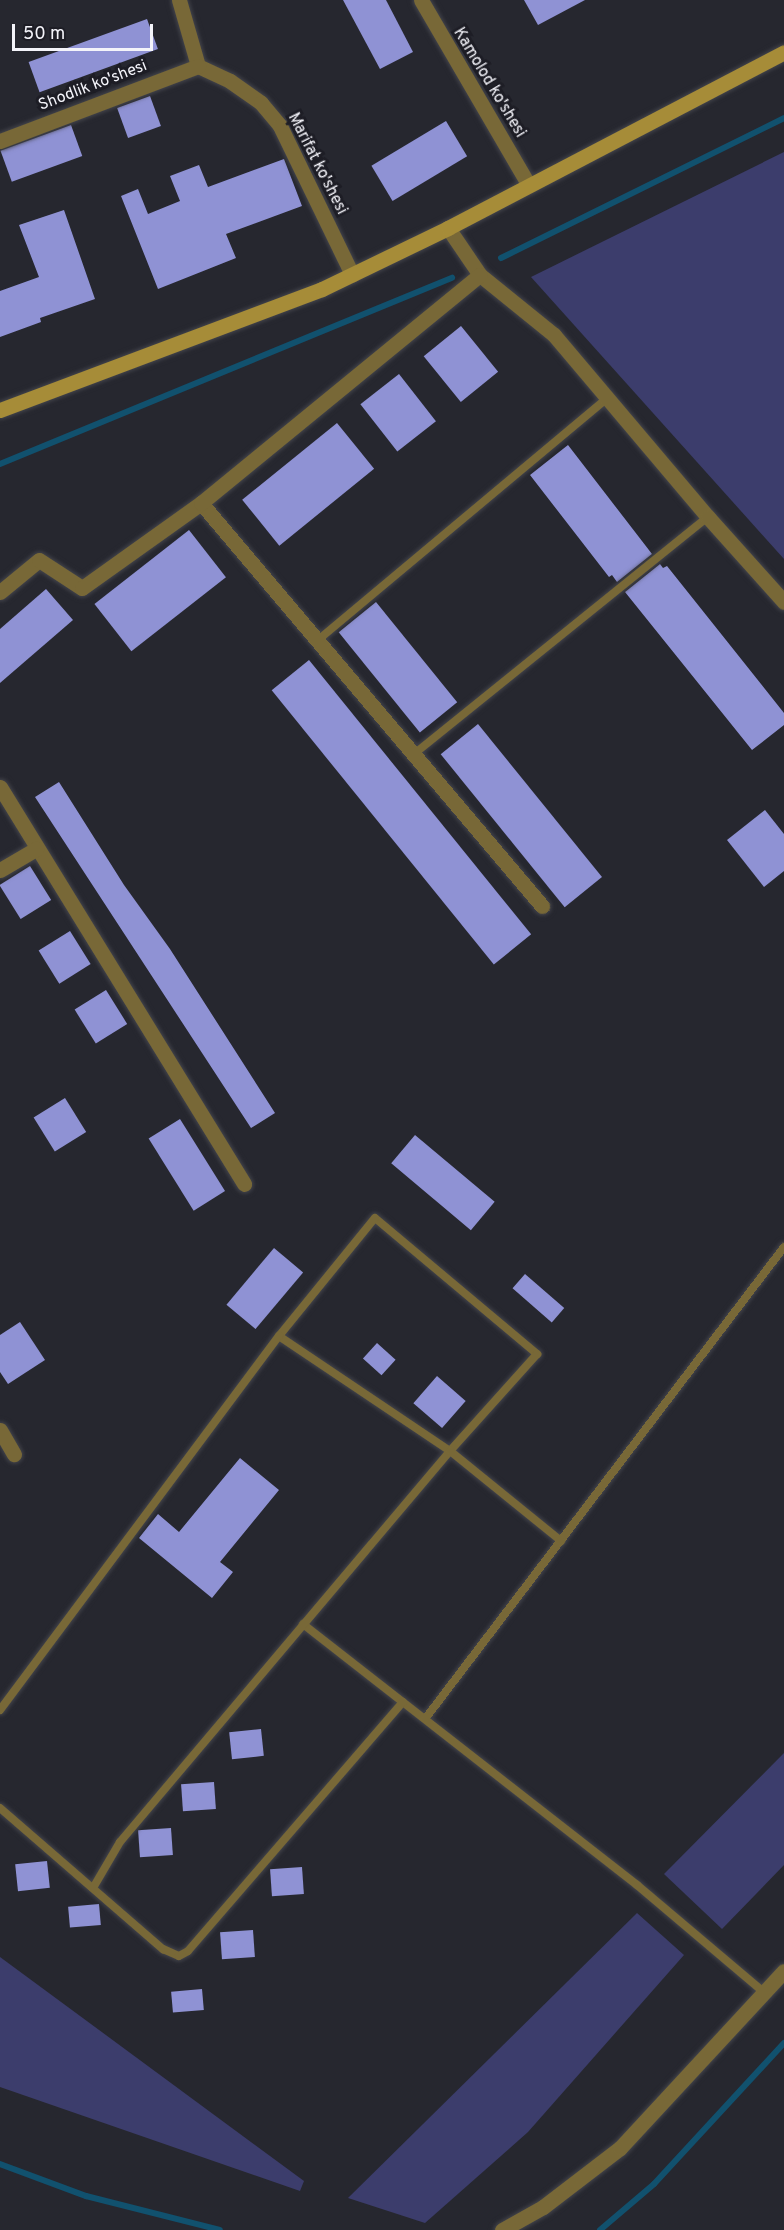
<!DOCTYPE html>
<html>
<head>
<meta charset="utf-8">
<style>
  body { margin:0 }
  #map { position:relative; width:784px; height:2230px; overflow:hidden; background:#26272f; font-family:Overpass,sans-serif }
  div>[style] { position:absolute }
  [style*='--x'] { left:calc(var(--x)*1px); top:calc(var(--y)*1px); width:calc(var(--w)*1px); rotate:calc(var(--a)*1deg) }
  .green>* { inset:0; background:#3c3d6c }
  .stream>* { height:6px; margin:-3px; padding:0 3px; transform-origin:3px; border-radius:3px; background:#11516e }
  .building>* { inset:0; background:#8f92d4; transform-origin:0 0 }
  .roads { filter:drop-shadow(0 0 2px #43444b) drop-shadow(0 0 2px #43444b) }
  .lane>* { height:8px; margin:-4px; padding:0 4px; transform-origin:4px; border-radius:4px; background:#786837 }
  .street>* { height:15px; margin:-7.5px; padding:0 7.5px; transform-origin:7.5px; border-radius:7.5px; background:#786837 }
  .secondary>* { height:15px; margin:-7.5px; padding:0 7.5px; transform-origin:7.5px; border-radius:7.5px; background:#a68c38 }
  span { translate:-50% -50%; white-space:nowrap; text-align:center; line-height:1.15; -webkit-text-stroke:6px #1d1d25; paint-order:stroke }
  .street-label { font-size:16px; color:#f4f4fa }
  .scale { position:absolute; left:12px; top:24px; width:141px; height:27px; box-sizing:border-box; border:3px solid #f4f4fa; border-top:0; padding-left:8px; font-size:18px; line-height:21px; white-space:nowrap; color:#f4f4fa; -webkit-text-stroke:4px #1d1d25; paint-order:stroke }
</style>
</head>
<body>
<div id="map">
  <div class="green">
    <div style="clip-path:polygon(784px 152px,784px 559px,531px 277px)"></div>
    <div style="clip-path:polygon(784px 1753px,784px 1865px,722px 1929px,664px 1874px)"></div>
    <div style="clip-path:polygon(637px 1913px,684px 1955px,528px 2132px,425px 2223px,348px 2198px)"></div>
    <div style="clip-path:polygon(0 1957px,304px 2181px,300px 2191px,0 2087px)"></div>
  </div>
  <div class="stream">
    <div style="--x:501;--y:258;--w:316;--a:-26.3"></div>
    <div style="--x:0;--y:464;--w:489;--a:-22.4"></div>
    <div style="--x:0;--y:2164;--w:92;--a:20.4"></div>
    <div style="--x:86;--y:2196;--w:138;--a:14.2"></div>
    <div style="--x:600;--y:2230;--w:71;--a:-40.4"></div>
    <div style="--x:654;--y:2184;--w:192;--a:-47.3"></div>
  </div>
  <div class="building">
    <div style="clip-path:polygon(343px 0,386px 0,413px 52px,380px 69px)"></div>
    <div style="clip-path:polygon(524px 0,585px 0,538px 25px)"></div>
    <div style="left:147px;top:19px;width:32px;height:126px;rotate:70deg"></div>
    <div style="left:150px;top:96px;width:32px;height:35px;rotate:70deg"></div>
    <div style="left:446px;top:121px;width:41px;height:87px;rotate:59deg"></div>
    <div style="left:71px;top:125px;width:33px;height:75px;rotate:70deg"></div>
    <div style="clip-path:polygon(284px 159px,302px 206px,226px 234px,236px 258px,158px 289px,121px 196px,138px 189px,148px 214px,180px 201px,170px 176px,199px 165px,208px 187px)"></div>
    <div style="clip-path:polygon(64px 210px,95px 299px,40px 318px,41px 322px,0 337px,0 291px,39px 277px,19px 225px)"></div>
    <div style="left:461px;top:326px;width:59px;height:48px;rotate:51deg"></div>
    <div style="left:399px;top:374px;width:60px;height:49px;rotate:52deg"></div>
    <div style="left:337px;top:423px;width:59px;height:122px;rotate:51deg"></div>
    <div style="clip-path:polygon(568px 445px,652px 554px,617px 582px,612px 575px,609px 577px,530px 475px)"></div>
    <div style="left:189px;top:530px;width:60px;height:120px;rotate:52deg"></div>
    <div style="clip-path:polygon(660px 564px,663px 568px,667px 566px,784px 713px,784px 725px,752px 750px,625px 592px)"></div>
    <div style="clip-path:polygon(46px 589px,73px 620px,0 683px,0 629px)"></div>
    <div style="left:376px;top:602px;width:129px;height:48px;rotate:51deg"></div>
    <div style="left:309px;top:660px;width:353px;height:48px;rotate:51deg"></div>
    <div style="left:478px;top:724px;width:197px;height:48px;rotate:51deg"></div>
    <div style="clip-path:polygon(59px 782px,124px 885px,170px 949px,275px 1113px,251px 1128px,35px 797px)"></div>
    <div style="clip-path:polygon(765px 810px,784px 834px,784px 871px,764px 887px,727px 840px)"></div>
    <div style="left:30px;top:866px;width:40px;height:36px;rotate:58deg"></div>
    <div style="left:70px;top:931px;width:39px;height:37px;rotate:58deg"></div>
    <div style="left:106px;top:990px;width:40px;height:37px;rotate:58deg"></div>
    <div style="left:65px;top:1098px;width:40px;height:37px;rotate:58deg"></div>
    <div style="left:180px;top:1119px;width:85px;height:37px;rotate:58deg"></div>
    <div style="left:415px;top:1135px;width:104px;height:37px;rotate:40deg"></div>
    <div style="left:274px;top:1248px;width:38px;height:74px;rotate:40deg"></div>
    <div style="left:525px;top:1274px;width:52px;height:19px;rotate:41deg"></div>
    <div style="clip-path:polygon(20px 1322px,45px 1360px,8px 1384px,0 1372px,0 1335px)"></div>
    <div style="left:377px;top:1343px;width:25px;height:21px;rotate:42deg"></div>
    <div style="left:437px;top:1376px;width:38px;height:36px;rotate:41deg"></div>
    <div style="clip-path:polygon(240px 1458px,279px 1490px,220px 1562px,233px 1572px,212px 1598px,139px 1538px,158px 1514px,179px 1532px)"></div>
    <div style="left:261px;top:1729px;width:27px;height:32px;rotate:84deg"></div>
    <div style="left:214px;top:1782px;width:27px;height:33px;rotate:86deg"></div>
    <div style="left:171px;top:1828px;width:27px;height:33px;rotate:86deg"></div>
    <div style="left:47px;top:1861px;width:27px;height:32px;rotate:84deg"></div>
    <div style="left:302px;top:1867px;width:27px;height:32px;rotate:86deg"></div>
    <div style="left:99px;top:1904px;width:21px;height:31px;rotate:85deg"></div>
    <div style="left:253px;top:1930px;width:27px;height:33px;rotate:86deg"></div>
    <div style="left:202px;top:1989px;width:21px;height:31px;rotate:85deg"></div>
  </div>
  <div class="roads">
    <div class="lane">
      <div style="--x:318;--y:640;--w:377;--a:-39.9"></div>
      <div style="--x:414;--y:754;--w:378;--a:-38.9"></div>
      <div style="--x:375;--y:1218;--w:212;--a:40"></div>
      <div style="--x:537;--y:1354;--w:130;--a:131.9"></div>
      <div style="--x:450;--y:1451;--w:206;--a:-146.1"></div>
      <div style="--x:279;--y:1336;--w:152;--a:-50.9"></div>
      <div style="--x:303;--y:1624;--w:424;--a:38"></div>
      <div style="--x:637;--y:1885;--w:167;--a:40.2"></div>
      <div style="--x:0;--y:1710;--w:467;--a:-53.3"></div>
      <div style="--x:425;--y:1719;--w:593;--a:-52.74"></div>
      <div style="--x:0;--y:1808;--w:216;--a:40.9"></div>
      <div style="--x:163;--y:1949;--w:17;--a:24"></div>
      <div style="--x:179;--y:1956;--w:10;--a:-29"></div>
      <div style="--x:188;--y:1951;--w:329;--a:-49.2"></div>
      <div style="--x:93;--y:1888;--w:53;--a:-59.6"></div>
      <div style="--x:120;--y:1842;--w:512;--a:-49.84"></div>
      <div style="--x:450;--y:1451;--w:143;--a:39"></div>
    </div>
    <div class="street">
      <div style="--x:179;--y:0;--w:69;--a:73.9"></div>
      <div style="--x:198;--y:66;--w:35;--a:25"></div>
      <div style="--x:230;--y:81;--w:38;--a:35"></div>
      <div style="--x:261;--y:103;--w:30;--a:50"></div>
      <div style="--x:280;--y:126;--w:165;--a:64.1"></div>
      <div style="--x:421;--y:0;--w:213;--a:59.8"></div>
      <div style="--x:0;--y:141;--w:212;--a:-20.7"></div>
      <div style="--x:448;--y:228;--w:57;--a:55.8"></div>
      <div style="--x:480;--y:275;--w:95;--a:39"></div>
      <div style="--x:554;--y:335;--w:238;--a:49.8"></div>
      <div style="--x:708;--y:517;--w:114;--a:48.2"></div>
      <div style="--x:201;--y:503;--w:528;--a:49.76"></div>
      <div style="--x:0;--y:592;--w:50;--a:-39.4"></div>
      <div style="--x:39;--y:560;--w:51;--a:33.1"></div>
      <div style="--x:82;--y:588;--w:146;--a:-35.5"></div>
      <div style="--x:201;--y:503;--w:360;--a:-39.3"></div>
      <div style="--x:0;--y:787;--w:466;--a:58.4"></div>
      <div style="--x:0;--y:870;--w:42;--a:-30.3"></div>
      <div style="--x:0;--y:1430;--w:28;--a:60"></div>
      <div style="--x:502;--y:2230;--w:47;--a:-29.3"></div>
      <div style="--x:543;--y:2207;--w:97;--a:-37.5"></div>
      <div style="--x:620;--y:2148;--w:241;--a:-47.2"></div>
    </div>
    <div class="secondary">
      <div style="--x:0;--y:410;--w:344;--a:-20.6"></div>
      <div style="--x:322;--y:289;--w:140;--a:-25.8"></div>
      <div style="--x:448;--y:228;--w:379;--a:-27.6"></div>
    </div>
  </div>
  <div class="street-label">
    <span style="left:489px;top:83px;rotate:59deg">Kamolod ko'shesi</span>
    <span style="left:93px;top:86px;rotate:-21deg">Shodlik ko'shesi</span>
    <span style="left:317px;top:164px;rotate:63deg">Marifat ko'shesi</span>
  </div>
  <div class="scale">50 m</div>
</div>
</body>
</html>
